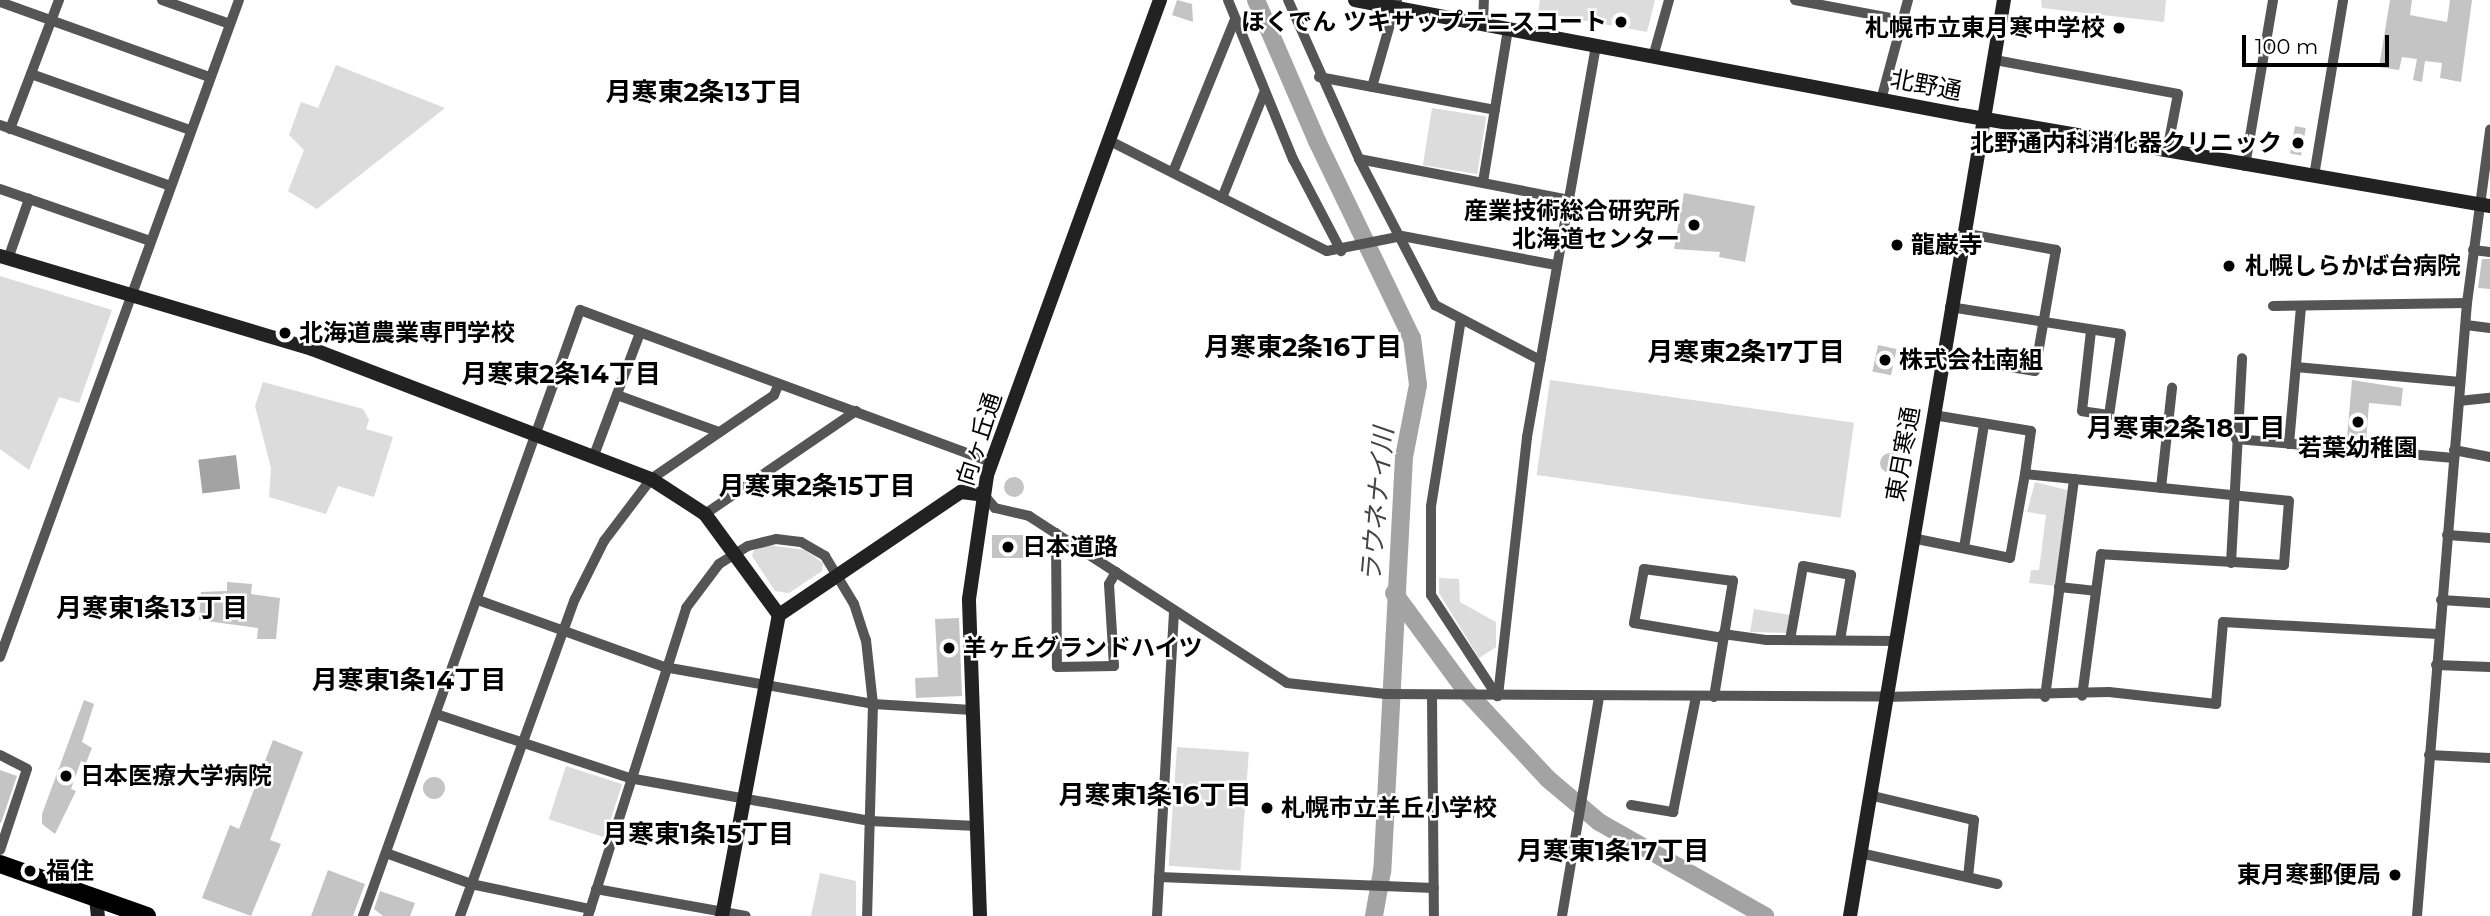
<!DOCTYPE html>
<html>
<head>
<meta charset="utf-8">
<style>
  body { margin:0 }
  #map { position:relative; width:2490px; height:916px; overflow:hidden; background:#fff; font-family:Montserrat,"Noto Sans JP",sans-serif }
  div>[style] { position:absolute }
  [style*='--x'] { left:calc(var(--x)*1px); top:calc(var(--y)*1px); width:calc(var(--w)*1px); rotate:calc(var(--a)*1deg) }
  .green>* { inset:0; background:#dcdcdc; transform-origin:0 0 }
  .water>* { inset:0; background:#a3a3a3; transform-origin:0 0 }
  .river>* { height:18px; margin:-9px; padding:0 9px; transform-origin:9px; border-radius:9px; background:#a3a3a3 }
  .building>* { inset:0; background:#c4c4c4; transform-origin:0 0 }
  .round { border-radius:50% }
  .street>* { height:10px; margin:-5px; padding:0 5px; transform-origin:5px; border-radius:5px; background:#555 }
  .secondary>* { height:14px; margin:-7px; padding:0 7px; transform-origin:7px; border-radius:7px; background:#222 }
  .highway>* { height:18px; margin:-9px; padding:0 9px; transform-origin:9px; border-radius:9px; background:#000 }
  .dots>* { width:19px; height:19px; translate:-50% -50%; box-sizing:border-box; border:4px solid #fff; border-radius:50% }
  span { translate:-50% -50%; white-space:nowrap; text-align:center; line-height:1.15; -webkit-text-stroke:5px #fff; paint-order:stroke }
  .poi-label { font-size:24px; color:#000; font-weight:700 }
  .right { translate:-100% -50%; text-align:right }
  .left { translate:0 -50%; text-align:left }
  .street-label { font-size:24px; color:#000 }
  .neighbourhood-label { font-size:26px; color:#000; font-weight:700 }
  .water-label { font-size:26px; color:#444; font-style:italic }
  .scale { position:absolute; left:2242px; top:35px; width:147px; height:32px; box-sizing:border-box; border:4px solid #000; border-top:0; padding-left:9px; font-size:21px; line-height:24px; white-space:nowrap; color:#000; -webkit-text-stroke:5px #fff; paint-order:stroke }
</style>
</head>
<body>
<div id="map">
  <div class="green">
    <div style="clip-path:polygon(1540px 0,1655px 0,1647px 32px,1538px 12px)"></div>
    <div style="clip-path:polygon(2041px 0,2166px 0,2164px 22px,2042px 8px)"></div>
    <div style="clip-path:polygon(336px 65px,445px 108px,317px 209px,288px 191px,304px 150px,289px 135px,301px 102px,318px 108px)"></div>
    <div style="left:1432px;top:108px;width:55px;height:58px;rotate:9deg"></div>
    <div style="clip-path:polygon(0 276px,112px 310px,79px 403px,59px 397px,29px 470px,0 449px)"></div>
    <div style="left:1550px;top:380px;width:307px;height:96px;rotate:8deg"></div>
    <div style="clip-path:polygon(263px 382px,363px 409px,369px 420px,366px 429px,393px 437px,374px 497px,338px 486px,326px 514px,269px 497px,271px 468px,255px 406px)"></div>
    <div style="clip-path:polygon(2035px 482px,2067px 490px,2056px 586px,2029px 583px,2031px 570px,2039px 570px,2046px 515px,2027px 512px)"></div>
    <div style="clip-path:polygon(768px 545px,805px 550px,823px 563px,822px 571px,789px 593px,775px 591px,752px 556px,754px 550px)"></div>
    <div style="clip-path:polygon(1439px 578px,1459px 579px,1460px 602px,1496px 622px,1496px 647px,1479px 658px,1439px 593px)"></div>
    <div style="clip-path:polygon(1754px 609px,1790px 615px,1787px 633px,1750px 632px)"></div>
    <div style="left:1177px;top:747px;width:72px;height:119px;rotate:4deg"></div>
    <div style="left:566px;top:766px;width:59px;height:56px;rotate:18deg"></div>
    <div style="clip-path:polygon(820px 873px,856px 881px,856px 916px,811px 916px)"></div>
  </div>
  <div class="water">
    <div style="left:236px;top:455px;width:34px;height:38px;rotate:83deg"></div>
  </div>
  <div class="river">
    <div style="--x:1256;--y:0;--w:154;--a:66.6"></div>
    <div style="--x:1317;--y:141;--w:219;--a:64.3"></div>
    <div style="--x:1412;--y:338;--w:47;--a:82.7"></div>
    <div style="--x:1418;--y:385;--w:73;--a:101"></div>
    <div style="--x:1404;--y:457;--w:415;--a:93"></div>
    <div style="--x:1382;--y:871;--w:46;--a:100.1"></div>
    <div style="--x:1394;--y:593;--w:122;--a:53.7"></div>
    <div style="--x:1466;--y:691;--w:120;--a:47"></div>
    <div style="--x:1548;--y:779;--w:67;--a:40.1"></div>
    <div style="--x:1599;--y:822;--w:191;--a:29.5"></div>
  </div>
  <div class="building">
    <div style="clip-path:polygon(1177px 0,1192px 4px,1193px 22px,1172px 15px)"></div>
    <div style="clip-path:polygon(2390px 0,2412px 0,2410px 15px,2447px 22px,2450px 0,2472px 0,2461px 82px,2440px 78px,2442px 63px,2425px 61px,2422px 82px,2413px 80px,2417px 59px,2402px 57px,2399px 70px,2379px 67px)"></div>
    <div style="left:2295px;top:126px;width:11px;height:28px;rotate:10deg"></div>
    <div style="clip-path:polygon(1684px 193px,1755px 206px,1745px 262px,1719px 257px,1720px 252px,1674px 249px)"></div>
    <div style="clip-path:polygon(2482px 259px,2490px 259px,2490px 289px,2478px 288px)"></div>
    <div style="left:1878px;top:345px;width:19px;height:27px;rotate:12deg"></div>
    <div style="clip-path:polygon(2352px 380px,2403px 388px,2401px 406px,2369px 403px,2366px 443px,2347px 438px)"></div>
    <div class="round" style="left:1880px;top:453px;width:20px;height:20px"></div>
    <div class="round" style="left:1004px;top:477px;width:20px;height:20px"></div>
    <div style="left:1023px;top:535px;width:23px;height:31px;rotate:90deg"></div>
    <div style="clip-path:polygon(227px 582px,252px 584px,251px 594px,280px 598px,276px 639px,257px 639px,258px 628px,199px 620px,201px 592px,227px 591px)"></div>
    <div style="clip-path:polygon(959px 618px,962px 696px,916px 698px,915px 678px,938px 677px,935px 619px)"></div>
    <div style="clip-path:polygon(84px 700px,94px 704px,82px 742px,92px 748px,86px 763px,81px 761px,71px 789px,76px 791px,55px 834px,42px 824px,42px 814px)"></div>
    <div style="clip-path:polygon(273px 740px,303px 752px,270px 840px,281px 844px,251px 916px,202px 898px,230px 825px,239px 829px)"></div>
    <div style="clip-path:polygon(0 770px,17px 776px,1px 823px,0 823px)"></div>
    <div class="round" style="left:423px;top:777px;width:22px;height:22px"></div>
    <div style="clip-path:polygon(328px 870px,365px 884px,353px 916px,311px 916px)"></div>
    <div style="clip-path:polygon(380px 891px,415px 903px,410px 916px,383px 916px,374px 909px)"></div>
  </div>
  <div class="street">
    <div style="--x:162;--y:0;--w:72;--a:19.4"></div>
    <div style="--x:1228;--y:0;--w:172;--a:67.8"></div>
    <div style="--x:1293;--y:159;--w:104;--a:62.4"></div>
    <div style="--x:1288;--y:0;--w:174;--a:65.9"></div>
    <div style="--x:1359;--y:159;--w:165;--a:62.5"></div>
    <div style="--x:1435;--y:305;--w:119;--a:27.6"></div>
    <div style="--x:1795;--y:0;--w:109;--a:10.6"></div>
    <div style="--x:0;--y:2;--w:223;--a:19.7"></div>
    <div style="--x:1483;--y:25;--w:25;--a:-88"></div>
    <div style="--x:1653;--y:57;--w:59;--a:-74.3"></div>
    <div style="--x:1995;--y:60;--w:186;--a:10.5"></div>
    <div style="--x:2178;--y:94;--w:58;--a:100.9"></div>
    <div style="--x:31;--y:74;--w:169;--a:19.4"></div>
    <div style="--x:1319;--y:77;--w:179;--a:10.6"></div>
    <div style="--x:1372;--y:87;--w:91;--a:-74"></div>
    <div style="--x:1881;--y:100;--w:104;--a:-74.9"></div>
    <div style="--x:0;--y:125;--w:181;--a:19.7"></div>
    <div style="--x:10;--y:129;--w:138;--a:-69.2"></div>
    <div style="--x:1110;--y:141;--w:243;--a:26.9"></div>
    <div style="--x:1327;--y:251;--w:76;--a:-11.3"></div>
    <div style="--x:1402;--y:236;--w:157;--a:10.7"></div>
    <div style="--x:1359;--y:159;--w:214;--a:11"></div>
    <div style="--x:2245;--y:166;--w:168;--a:-80.4"></div>
    <div style="--x:1173;--y:172;--w:165;--a:-67.9"></div>
    <div style="--x:2314;--y:176;--w:178;--a:-80.6"></div>
    <div style="--x:1483;--y:182;--w:154;--a:-80.7"></div>
    <div style="--x:0;--y:189;--w:159;--a:19.1"></div>
    <div style="--x:1222;--y:198;--w:113;--a:-68.2"></div>
    <div style="--x:2473;--y:250;--w:17;--a:7"></div>
    <div style="--x:8;--y:259;--w:64;--a:-70.7"></div>
    <div style="--x:2273;--y:306;--w:194;--a:-0.9"></div>
    <div style="--x:1950;--y:307;--w:173;--a:9"></div>
    <div style="--x:2121;--y:334;--w:82;--a:98.4"></div>
    <div style="--x:2109;--y:415;--w:27;--a:-172"></div>
    <div style="--x:2082;--y:411;--w:81;--a:-83.6"></div>
    <div style="--x:1461;--y:319;--w:190;--a:99.1"></div>
    <div style="--x:1431;--y:507;--w:88;--a:90"></div>
    <div style="--x:1431;--y:595;--w:121;--a:56.8"></div>
    <div style="--x:2466;--y:325;--w:24;--a:7"></div>
    <div style="--x:1943;--y:356;--w:93;--a:9.3"></div>
    <div style="--x:2035;--y:371;--w:123;--a:-80.2"></div>
    <div style="--x:2056;--y:250;--w:95;--a:-169.6"></div>
    <div style="--x:2296;--y:367;--w:165;--a:5.2"></div>
    <div style="--x:617;--y:395;--w:109;--a:19.9"></div>
    <div style="--x:2459;--y:401;--w:31;--a:-6"></div>
    <div style="--x:2236;--y:439;--w:219;--a:5"></div>
    <div style="--x:2289;--y:444;--w:137;--a:-85"></div>
    <div style="--x:2454;--y:450;--w:37;--a:11"></div>
    <div style="--x:593;--y:458;--w:134;--a:-69.4"></div>
    <div style="--x:2025;--y:474;--w:265;--a:5.8"></div>
    <div style="--x:2289;--y:501;--w:64;--a:94.5"></div>
    <div style="--x:2284;--y:565;--w:183;--a:-176.6"></div>
    <div style="--x:2101;--y:554;--w:143;--a:97.6"></div>
    <div style="--x:2161;--y:488;--w:101;--a:-83.7"></div>
    <div style="--x:984;--y:495;--w:17;--a:50"></div>
    <div style="--x:995;--y:508;--w:35;--a:13"></div>
    <div style="--x:1029;--y:516;--w:307;--a:32.9"></div>
    <div style="--x:1287;--y:683;--w:99;--a:6.4"></div>
    <div style="--x:1385;--y:694;--w:499;--a:0.3"></div>
    <div style="--x:1884;--y:697;--w:225;--a:-1.3"></div>
    <div style="--x:2109;--y:692;--w:108;--a:6.4"></div>
    <div style="--x:2216;--y:704;--w:82;--a:-85.1"></div>
    <div style="--x:2223;--y:622;--w:215;--a:3.2"></div>
    <div style="--x:705;--y:514;--w:183;--a:-34.3"></div>
    <div style="--x:1056;--y:533;--w:134;--a:89.6"></div>
    <div style="--x:1057;--y:667;--w:57;--a:-1"></div>
    <div style="--x:1114;--y:666;--w:82;--a:-93.5"></div>
    <div style="--x:1109;--y:584;--w:14;--a:-60"></div>
    <div style="--x:2447;--y:535;--w:43;--a:4"></div>
    <div style="--x:1912;--y:538;--w:100;--a:11.5"></div>
    <div style="--x:2010;--y:558;--w:85;--a:-79.9"></div>
    <div style="--x:2025;--y:474;--w:43;--a:-82.1"></div>
    <div style="--x:2031;--y:431;--w:99;--a:-170.7"></div>
    <div style="--x:1964;--y:548;--w:126;--a:-80.8"></div>
    <div style="--x:2231;--y:563;--w:205;--a:-86.9"></div>
    <div style="--x:2059;--y:587;--w:37;--a:6"></div>
    <div style="--x:478;--y:600;--w:198;--a:19.8"></div>
    <div style="--x:664;--y:667;--w:212;--a:10"></div>
    <div style="--x:873;--y:704;--w:99;--a:3.5"></div>
    <div style="--x:2441;--y:600;--w:49;--a:3.5"></div>
    <div style="--x:1723;--y:634;--w:43;--a:7.9"></div>
    <div style="--x:1766;--y:640;--w:128;--a:0.4"></div>
    <div style="--x:1790;--y:640;--w:75;--a:-80"></div>
    <div style="--x:1803;--y:566;--w:49;--a:10.6"></div>
    <div style="--x:1851;--y:575;--w:66;--a:99.6"></div>
    <div style="--x:0;--y:657;--w:699;--a:-70.01"></div>
    <div style="--x:2436;--y:665;--w:54;--a:2.1"></div>
    <div style="--x:1498;--y:696;--w:261;--a:-83.6"></div>
    <div style="--x:1527;--y:437;--w:396;--a:-80"></div>
    <div style="--x:1432;--y:697;--w:219;--a:89.5"></div>
    <div style="--x:1714;--y:697;--w:118;--a:-80.7"></div>
    <div style="--x:1733;--y:581;--w:90;--a:-172.3"></div>
    <div style="--x:1644;--y:569;--w:55;--a:100.5"></div>
    <div style="--x:1634;--y:623;--w:90;--a:9.6"></div>
    <div style="--x:2045;--y:697;--w:220;--a:-82.4"></div>
    <div style="--x:436;--y:714;--w:203;--a:18.3"></div>
    <div style="--x:629;--y:778;--w:245;--a:10.1"></div>
    <div style="--x:870;--y:821;--w:107;--a:2.7"></div>
    <div style="--x:0;--y:755;--w:30;--a:27"></div>
    <div style="--x:27;--y:769;--w:85;--a:108.4"></div>
    <div style="--x:2429;--y:755;--w:61;--a:2.8"></div>
    <div style="--x:1869;--y:795;--w:108;--a:13.4"></div>
    <div style="--x:1974;--y:820;--w:57;--a:96"></div>
    <div style="--x:1631;--y:805;--w:43;--a:9.5"></div>
    <div style="--x:1673;--y:812;--w:117;--a:-78.7"></div>
    <div style="--x:386;--y:853;--w:90;--a:20"></div>
    <div style="--x:471;--y:884;--w:122;--a:11.9"></div>
    <div style="--x:1860;--y:853;--w:141;--a:12.7"></div>
    <div style="--x:1159;--y:877;--w:275;--a:2.3"></div>
    <div style="--x:596;--y:889;--w:152;--a:10.2"></div>
    <div style="--x:363;--y:916;--w:644;--a:-70.3"></div>
    <div style="--x:580;--y:310;--w:439;--a:20.3"></div>
    <div style="--x:460;--y:916;--w:337;--a:-70.1"></div>
    <div style="--x:575;--y:599;--w:65;--a:-63.4"></div>
    <div style="--x:604;--y:541;--w:78;--a:-52.8"></div>
    <div style="--x:651;--y:479;--w:149;--a:-34.3"></div>
    <div style="--x:774;--y:395;--w:12;--a:-66"></div>
    <div style="--x:588;--y:916;--w:323;--a:-72.3"></div>
    <div style="--x:686;--y:608;--w:55;--a:-53.1"></div>
    <div style="--x:719;--y:564;--w:34;--a:-32"></div>
    <div style="--x:748;--y:546;--w:29;--a:-14"></div>
    <div style="--x:776;--y:539;--w:25;--a:7"></div>
    <div style="--x:801;--y:542;--w:28;--a:30"></div>
    <div style="--x:825;--y:556;--w:56;--a:58.9"></div>
    <div style="--x:854;--y:604;--w:38;--a:72"></div>
    <div style="--x:866;--y:640;--w:64;--a:83.8"></div>
    <div style="--x:873;--y:704;--w:212;--a:91.6"></div>
    <div style="--x:1157;--y:916;--w:306;--a:-86.8"></div>
    <div style="--x:1562;--y:916;--w:222;--a:-80.4"></div>
    <div style="--x:2417;--y:916;--w:615;--a:-85.34"></div>
    <div style="--x:2467;--y:303;--w:175;--a:-82.4"></div>
  </div>
  <div class="secondary">
    <div style="--x:1355;--y:0;--w:618;--a:10.73"></div>
    <div style="--x:1962;--y:115;--w:536;--a:9.78"></div>
    <div style="--x:0;--y:256;--w:326;--a:16.6"></div>
    <div style="--x:312;--y:349;--w:363;--a:21"></div>
    <div style="--x:651;--y:479;--w:64;--a:32.9"></div>
    <div style="--x:705;--y:514;--w:125;--a:53.8"></div>
    <div style="--x:779;--y:615;--w:220;--a:-34.1"></div>
    <div style="--x:961;--y:492;--w:23;--a:7"></div>
    <div style="--x:96;--y:898;--w:18;--a:84"></div>
    <div style="--x:722;--y:916;--w:306;--a:-79.3"></div>
    <div style="--x:980;--y:916;--w:317;--a:-92"></div>
    <div style="--x:969;--y:599;--w:125;--a:-81.7"></div>
    <div style="--x:987;--y:475;--w:506;--a:-69.99"></div>
    <div style="--x:1850;--y:916;--w:929;--a:-80.46"></div>
  </div>
  <div class="highway">
    <div style="--x:0;--y:864;--w:156;--a:19.5"></div>
  </div>
  <div class="dots">
    <div style="left:1621px;top:22px;background:#000"></div>
    <div style="left:2119px;top:28px;background:#000"></div>
    <div style="left:2298px;top:143px;background:#000"></div>
    <div style="left:1694px;top:225px;background:#000"></div>
    <div style="left:1897px;top:245px;background:#000"></div>
    <div style="left:2229px;top:266px;background:#000"></div>
    <div style="left:285px;top:333px;background:#000"></div>
    <div style="left:1885px;top:360px;background:#000"></div>
    <div style="left:2358px;top:422px;background:#000"></div>
    <div style="left:1008px;top:547px;background:#000"></div>
    <div style="left:949px;top:648px;background:#000"></div>
    <div style="left:66px;top:776px;background:#000"></div>
    <div style="left:1267px;top:808px;background:#000"></div>
    <div style="left:30px;top:871px;background:#000"></div>
    <div style="left:2395px;top:875px;background:#000"></div>
  </div>
  <div class="poi-label">
    <span class="right" style="left:1607px;top:22px">ほくでん ツキサップテニスコート</span>
    <span class="right" style="left:2105px;top:28px">札幌市立東月寒中学校</span>
    <span class="right" style="left:2282px;top:143px">北野通内科消化器クリニック</span>
    <span class="right" style="left:1680px;top:225px">産業技術総合研究所<br>北海道センター</span>
    <span class="left" style="left:1911px;top:245px">龍巌寺</span>
    <span class="left" style="left:2245px;top:266px">札幌しらかば台病院</span>
    <span class="left" style="left:299px;top:333px">北海道農業専門学校</span>
    <span class="left" style="left:1899px;top:360px">株式会社南組</span>
    <span style="left:2358px;top:448px">若葉幼稚園</span>
    <span class="left" style="left:1022px;top:547px">日本道路</span>
    <span class="left" style="left:963px;top:648px">羊ヶ丘グランドハイツ</span>
    <span class="left" style="left:80px;top:776px">日本医療大学病院</span>
    <span class="left" style="left:1281px;top:808px">札幌市立羊丘小学校</span>
    <span class="left" style="left:46px;top:871px">福住</span>
    <span class="right" style="left:2381px;top:875px">東月寒郵便局</span>
  </div>
  <div class="street-label">
    <span style="left:1926px;top:85px;rotate:11deg">北野通</span>
    <span style="left:979px;top:439px;rotate:-72deg">向ヶ丘通</span>
    <span style="left:1903px;top:454px;rotate:-80deg">東月寒通</span>
  </div>
  <div class="neighbourhood-label">
    <span style="left:704px;top:93px">月寒東2条13丁目</span>
    <span style="left:1303px;top:348px">月寒東2条16丁目</span>
    <span style="left:1746px;top:353px">月寒東2条17丁目</span>
    <span style="left:561px;top:375px">月寒東2条14丁目</span>
    <span style="left:2186px;top:429px">月寒東2条18丁目</span>
    <span style="left:817px;top:487px">月寒東2条15丁目</span>
    <span style="left:152px;top:609px">月寒東1条13丁目</span>
    <span style="left:409px;top:681px">月寒東1条14丁目</span>
    <span style="left:1155px;top:796px">月寒東1条16丁目</span>
    <span style="left:698px;top:835px">月寒東1条15丁目</span>
    <span style="left:1613px;top:852px">月寒東1条17丁目</span>
  </div>
  <div class="water-label">
    <span style="left:1378px;top:505px;rotate:-85deg">ラウネナイ川</span>
  </div>
  <div class="scale">100 m</div>
</div>
</body>
</html>
